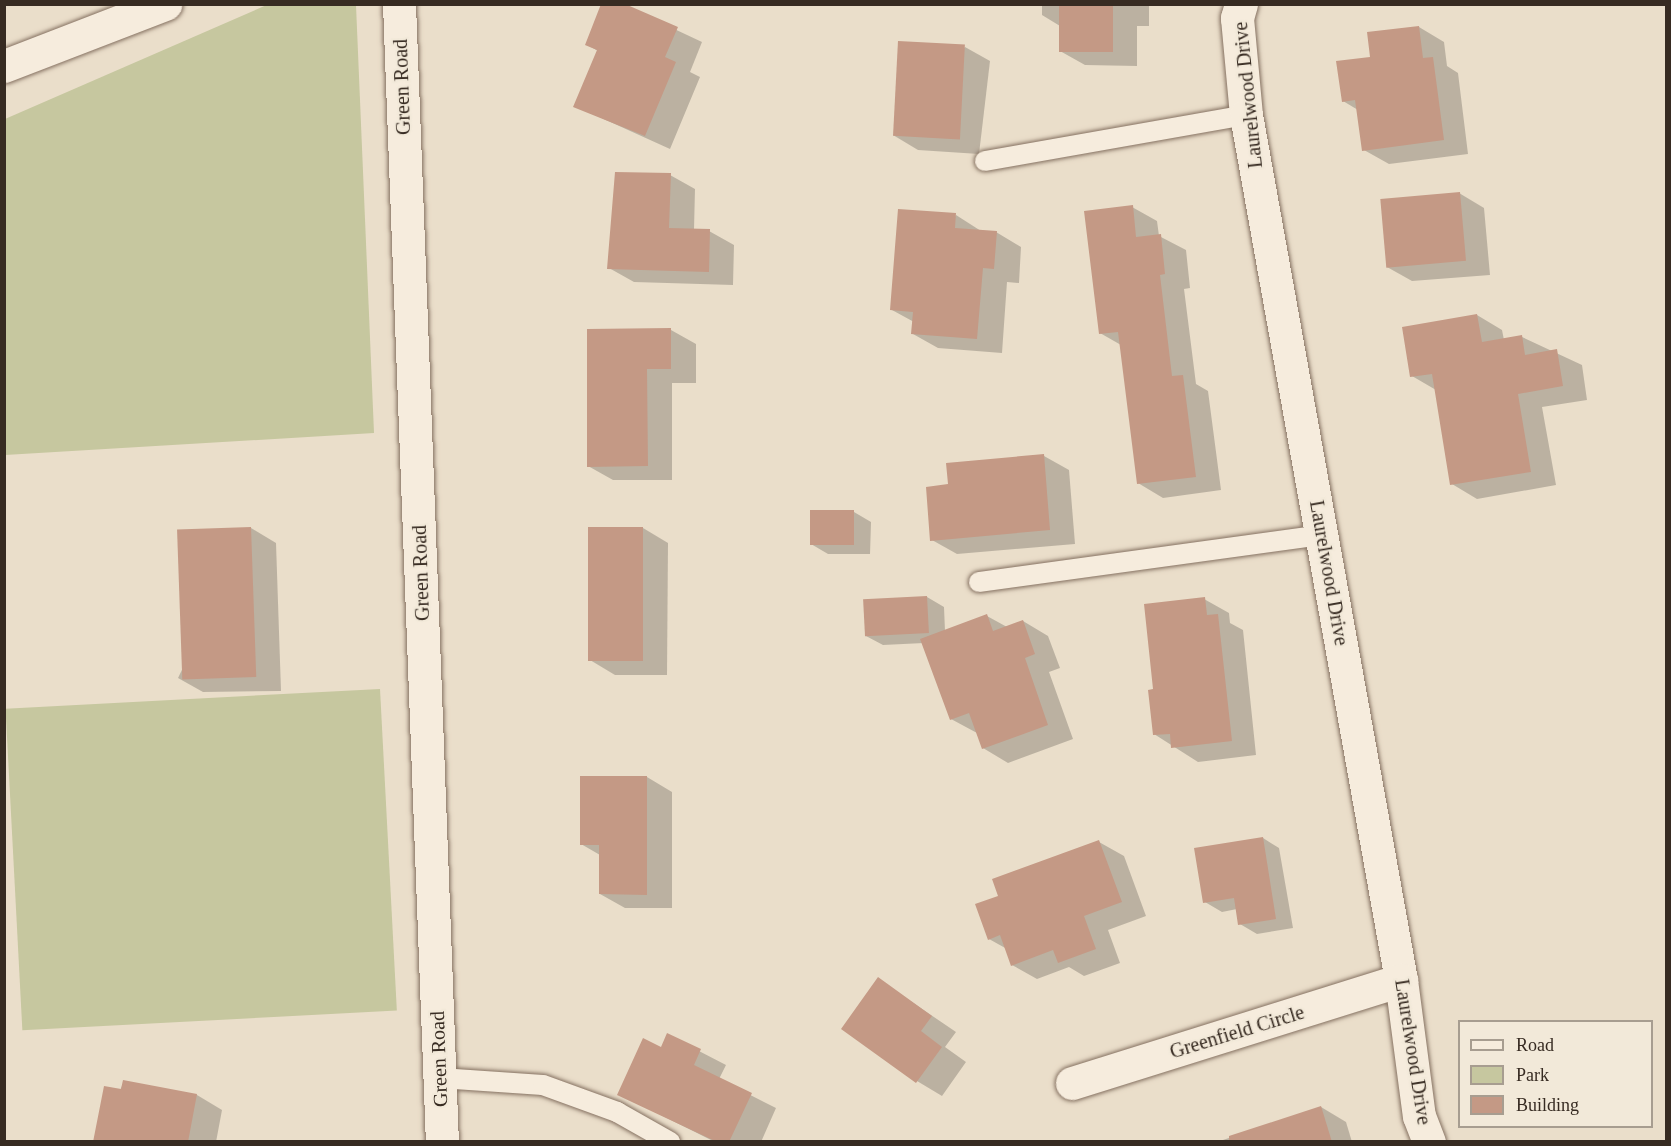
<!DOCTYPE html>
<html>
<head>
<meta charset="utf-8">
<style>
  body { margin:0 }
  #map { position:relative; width:1671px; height:1146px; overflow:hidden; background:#eadeca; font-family:Georgia,serif }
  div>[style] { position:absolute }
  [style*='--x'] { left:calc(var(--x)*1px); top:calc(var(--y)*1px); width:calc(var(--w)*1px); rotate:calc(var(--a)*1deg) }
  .green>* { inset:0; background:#c6c79f; transform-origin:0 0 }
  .shadow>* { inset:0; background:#0003 }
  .building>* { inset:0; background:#c49985; transform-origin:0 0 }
  .roads { filter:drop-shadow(0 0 2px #857161) drop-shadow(0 0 2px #857161) }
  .service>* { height:20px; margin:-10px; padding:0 10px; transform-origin:10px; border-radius:10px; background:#f6ecdd }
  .minor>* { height:33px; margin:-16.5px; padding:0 16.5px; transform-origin:16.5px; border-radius:16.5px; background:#f6ecdd }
  .tertiary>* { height:33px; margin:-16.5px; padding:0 16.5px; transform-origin:16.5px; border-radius:16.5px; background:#f6ecdd }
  span { translate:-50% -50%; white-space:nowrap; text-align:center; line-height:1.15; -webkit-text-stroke:4.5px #f2e9d9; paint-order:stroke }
  .street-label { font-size:20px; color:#372b22 }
  .frame { position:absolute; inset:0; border:6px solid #372b22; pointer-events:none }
  .legend { position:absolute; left:1458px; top:1020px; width:195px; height:108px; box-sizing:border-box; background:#f2e9d9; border:2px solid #a79d90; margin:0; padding:8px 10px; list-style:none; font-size:18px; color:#372b22 }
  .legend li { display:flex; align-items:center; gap:12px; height:30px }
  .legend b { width:30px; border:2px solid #a79d90 }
</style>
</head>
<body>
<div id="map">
  <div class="green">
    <div style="clip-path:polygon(269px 4px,356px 5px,374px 433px,5px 455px,5px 119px)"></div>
    <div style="left:380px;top:689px;width:322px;height:375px;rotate:87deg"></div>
  </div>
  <div class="shadow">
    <div style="clip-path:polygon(621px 4px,702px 42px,690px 72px,700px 77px,670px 149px,575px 106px,598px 51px,586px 44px)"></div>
    <div style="clip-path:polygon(1042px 4px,1156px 4px,1149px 6px,1149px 26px,1137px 26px,1137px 66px,1085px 65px,1060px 51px,1060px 26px,1042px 15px)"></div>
    <div style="clip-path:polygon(1419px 27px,1444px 42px,1447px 66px,1458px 73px,1468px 154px,1389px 164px,1364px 150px,1358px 110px,1343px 101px,1372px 58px)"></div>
    <div style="clip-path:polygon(965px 47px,990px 61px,979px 154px,918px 150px,893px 135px)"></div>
    <div style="clip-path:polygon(670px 175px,695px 189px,694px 230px,709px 231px,734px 245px,733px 285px,634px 282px,609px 268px)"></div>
    <div style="clip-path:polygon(1459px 193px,1484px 208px,1490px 275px,1412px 281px,1387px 267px)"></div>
    <div style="clip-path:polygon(1132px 207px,1157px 221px,1159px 236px,1186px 250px,1190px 288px,1184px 289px,1196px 384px,1208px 391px,1221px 490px,1163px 498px,1138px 483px,1121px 345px,1100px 333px)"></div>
    <div style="clip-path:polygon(956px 215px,981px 231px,996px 232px,1021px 247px,1019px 283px,1007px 282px,1002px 353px,938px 348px,913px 334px,914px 322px,892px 310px)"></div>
    <div style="clip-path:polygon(1477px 315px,1502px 330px,1504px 340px,1522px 337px,1582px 365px,1587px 400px,1542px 407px,1556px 485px,1477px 499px,1452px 484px,1436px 390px,1412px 376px)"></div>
    <div style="clip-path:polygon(671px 330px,696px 344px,696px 383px,672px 383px,672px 480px,613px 480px,588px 466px)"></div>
    <div style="clip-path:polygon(1044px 456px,1069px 470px,1075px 544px,957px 554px,932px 540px,950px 486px)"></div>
    <div style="clip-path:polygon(854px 512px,871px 522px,870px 554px,828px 554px,811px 544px)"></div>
    <div style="clip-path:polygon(251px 528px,276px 543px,281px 691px,203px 692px,178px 678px)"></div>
    <div style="clip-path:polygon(643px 528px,668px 543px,667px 675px,615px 675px,590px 660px)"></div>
    <div style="clip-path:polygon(927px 597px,944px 607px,945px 631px,987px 616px,1007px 627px,1023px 621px,1048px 636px,1060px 668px,1049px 672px,1073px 739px,1008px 763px,983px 748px,977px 733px,951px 719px,924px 643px,883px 645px,866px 636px,864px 600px)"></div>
    <div style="clip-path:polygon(1204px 599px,1229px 613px,1230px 623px,1243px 630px,1256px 755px,1198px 762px,1154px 734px)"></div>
    <div style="clip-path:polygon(647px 777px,672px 792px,672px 908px,625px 908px,600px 894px,600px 855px,581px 844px)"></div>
    <div style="clip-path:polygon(1263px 838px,1279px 848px,1293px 928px,1257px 934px,1240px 924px,1237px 909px,1222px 912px,1205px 902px)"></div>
    <div style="clip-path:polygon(1099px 842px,1124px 856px,1146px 916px,1108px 930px,1120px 963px,1084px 976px,1069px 967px,1037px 979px,1012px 965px,1007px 949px,989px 939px,1000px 897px)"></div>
    <div style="clip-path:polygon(878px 979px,956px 1032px,945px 1047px,966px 1062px,942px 1096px,917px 1081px)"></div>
    <div style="clip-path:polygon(668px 1035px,726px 1065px,719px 1079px,776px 1108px,761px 1142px,715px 1142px,619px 1094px,662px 1049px)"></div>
    <div style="clip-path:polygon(124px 1082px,197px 1095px,222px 1110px,216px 1142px,95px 1142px)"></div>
    <div style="clip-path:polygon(1321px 1107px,1346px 1122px,1352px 1142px,1217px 1142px)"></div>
  </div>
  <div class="building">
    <div style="clip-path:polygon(601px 4px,625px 4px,678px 27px,665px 57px,676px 62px,645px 136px,573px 107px,597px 50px,585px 45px)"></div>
    <div style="left:1059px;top:4px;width:54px;height:48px"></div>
    <div style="clip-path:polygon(1419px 26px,1423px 58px,1433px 57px,1444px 140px,1362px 151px,1355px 100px,1342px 102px,1336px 61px,1370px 57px,1367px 32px)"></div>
    <div style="left:898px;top:41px;width:67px;height:95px;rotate:3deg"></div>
    <div style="clip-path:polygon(615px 172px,671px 173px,669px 228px,710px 229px,709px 272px,607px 269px)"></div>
    <div style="left:1460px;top:192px;width:69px;height:80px;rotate:85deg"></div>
    <div style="clip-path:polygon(1133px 205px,1136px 237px,1161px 234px,1165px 274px,1160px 275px,1172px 376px,1183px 375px,1196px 477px,1137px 484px,1118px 332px,1099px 334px,1084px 211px)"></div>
    <div style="clip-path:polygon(898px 209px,956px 213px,955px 228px,997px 231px,994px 269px,983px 268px,977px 339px,911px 334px,913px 312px,890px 310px)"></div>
    <div style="clip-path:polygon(1477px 314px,1482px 342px,1522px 335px,1525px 355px,1557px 349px,1563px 386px,1518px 394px,1531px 472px,1450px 485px,1432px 374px,1410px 377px,1402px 327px)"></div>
    <div style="clip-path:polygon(671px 328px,671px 369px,647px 369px,648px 466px,587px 467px,587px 329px)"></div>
    <div style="clip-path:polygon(1044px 454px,1050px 530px,930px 541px,926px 487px,948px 484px,946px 463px)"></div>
    <div style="left:810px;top:510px;width:44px;height:35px"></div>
    <div style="left:251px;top:527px;width:150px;height:74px;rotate:88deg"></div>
    <div style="left:588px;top:527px;width:55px;height:134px"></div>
    <div style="left:927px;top:596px;width:37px;height:64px;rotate:87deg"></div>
    <div style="clip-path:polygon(1205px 597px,1207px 615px,1218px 614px,1232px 741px,1171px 748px,1170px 734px,1153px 735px,1148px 690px,1153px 689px,1144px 604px)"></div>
    <div style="clip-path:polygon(987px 614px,993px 631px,1023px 620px,1035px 654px,1025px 658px,1048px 725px,982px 749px,969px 713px,950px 720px,920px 639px)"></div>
    <div style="clip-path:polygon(580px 776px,647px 776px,647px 895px,599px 894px,599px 845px,580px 845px)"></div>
    <div style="clip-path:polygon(1263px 837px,1276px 919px,1238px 925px,1234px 898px,1203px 903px,1194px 848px)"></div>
    <div style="clip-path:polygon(1099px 840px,1122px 902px,1084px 916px,1096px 949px,1058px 963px,1053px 950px,1011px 966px,1000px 935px,988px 940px,975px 904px,998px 896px,992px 879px)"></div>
    <div style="clip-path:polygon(878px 977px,932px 1016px,921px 1031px,942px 1047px,916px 1083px,841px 1029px)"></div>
    <div style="clip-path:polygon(667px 1033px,701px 1049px,694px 1065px,752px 1093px,729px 1142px,717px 1142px,617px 1095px,643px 1038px,661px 1047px)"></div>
    <div style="clip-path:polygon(123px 1080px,197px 1094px,188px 1142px,93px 1142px,104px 1086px,121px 1089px)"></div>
    <div style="clip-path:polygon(1321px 1106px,1332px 1142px,1229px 1142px,1229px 1136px)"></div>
  </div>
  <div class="roads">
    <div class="service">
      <div style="--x:985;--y:161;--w:265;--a:-10"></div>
      <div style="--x:979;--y:582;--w:346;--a:-7.8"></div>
      <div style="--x:440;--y:1078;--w:103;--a:3.9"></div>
      <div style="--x:543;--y:1085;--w:79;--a:20"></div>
      <div style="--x:617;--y:1112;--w:61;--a:29.5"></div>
    </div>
    <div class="minor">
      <div style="--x:399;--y:4;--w:1139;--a:87.84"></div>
      <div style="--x:1241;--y:4;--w:15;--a:106"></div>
      <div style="--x:1237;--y:18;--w:97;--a:84.7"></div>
      <div style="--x:1246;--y:115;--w:879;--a:79.84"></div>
      <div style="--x:1401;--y:980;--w:137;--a:82.5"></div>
      <div style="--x:1419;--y:1116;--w:28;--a:69"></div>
      <div style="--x:1072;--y:1083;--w:345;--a:-17.4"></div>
    </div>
    <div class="tertiary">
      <div style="--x:4;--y:66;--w:173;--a:-21.1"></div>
    </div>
  </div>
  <div class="street-label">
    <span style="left:402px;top:87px;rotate:-92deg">Green Road</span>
    <span style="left:1248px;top:95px;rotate:-96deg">Laurelwood Drive</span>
    <span style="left:421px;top:573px;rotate:-92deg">Green Road</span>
    <span style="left:1329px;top:573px;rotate:80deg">Laurelwood Drive</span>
    <span style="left:1237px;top:1032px;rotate:-17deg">Greenfield Circle</span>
    <span style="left:1413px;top:1052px;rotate:81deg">Laurelwood Drive</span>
    <span style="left:439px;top:1059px;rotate:-92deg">Green Road</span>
  </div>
  <div class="frame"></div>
  <ul class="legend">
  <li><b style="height:8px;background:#f6ecdd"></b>Road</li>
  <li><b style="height:16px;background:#c6c79f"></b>Park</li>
  <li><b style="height:16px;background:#c49985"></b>Building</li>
  </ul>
</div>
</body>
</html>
